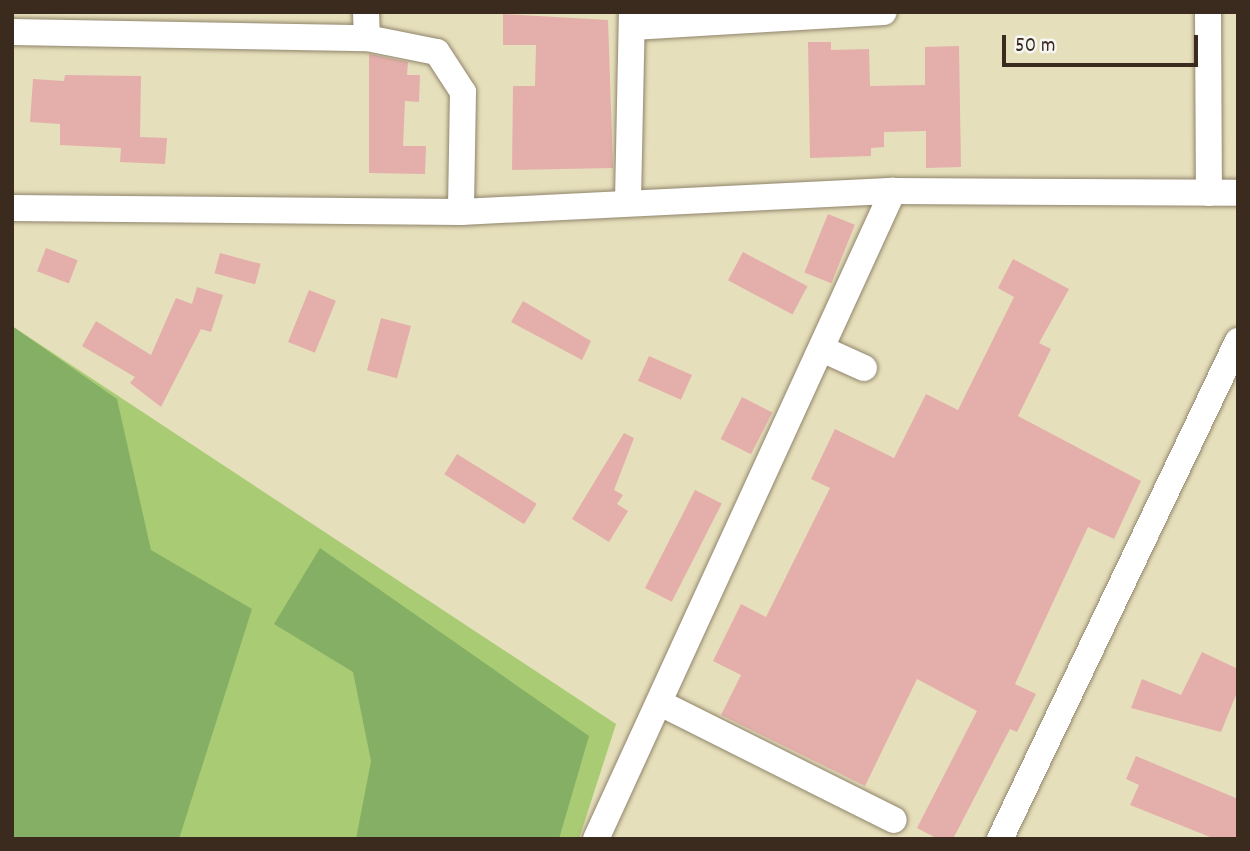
<!DOCTYPE html>
<html>
<head>
<meta charset="utf-8">
<style>
  body { margin:0 }
  #map { position:relative; width:1250px; height:851px; overflow:hidden; background:#e6dfbb; font-family:Dekko,sans-serif }
  div>[style] { position:absolute }
  [style*='--x'] { left:calc(var(--x)*1px); top:calc(var(--y)*1px); width:calc(var(--w)*1px); rotate:calc(var(--a)*1deg) }
  .green>* { inset:0; background:#a9cb74 }
  .forest>* { inset:0; background:#86af66 }
  .building>* { inset:0; background:#e4afab; transform-origin:0 0 }
  .roads { filter:drop-shadow(0 0 2px #90846c) drop-shadow(0 0 2px #90846c) }
  .minor>* { height:26px; margin:-13px; padding:0 13px; transform-origin:13px; border-radius:13px; background:#fff }
  span { translate:-50% -50%; white-space:nowrap; text-align:center; line-height:1.15; -webkit-text-stroke:5px #f6f6f2; paint-order:stroke }
  .frame { position:absolute; inset:0; border:14px solid #3b2a1e; pointer-events:none }
  .scale { position:absolute; left:1002px; top:35px; width:196px; height:32px; box-sizing:border-box; border:4px solid #3b2a1e; border-top:0; padding-left:9px; font-size:21px; line-height:24px; white-space:nowrap; color:#3b2a1e; -webkit-text-stroke:5px #f6f6f2; paint-order:stroke }
</style>
</head>
<body>
<div id="map">
  <div class="green">
    <div style="clip-path:polygon(12px 326px,616px 724px,579px 839px,12px 839px)"></div>
  </div>
  <div class="forest">
    <div style="clip-path:polygon(12px 326px,117px 399px,151px 550px,252px 609px,179px 839px,12px 839px)"></div>
    <div style="clip-path:polygon(320px 548px,589px 736px,559px 839px,356px 839px,371px 761px,353px 672px,274px 624px)"></div>
  </div>
  <div class="building">
    <div style="clip-path:polygon(503px 14px,608px 20px,613px 168px,512px 170px,513px 86px,535px 86px,536px 45px,503px 45px)"></div>
    <div style="clip-path:polygon(808px 42px,831px 42px,831px 50px,869px 49px,870px 86px,925px 85px,925px 47px,959px 46px,961px 167px,926px 168px,926px 131px,884px 132px,884px 147px,871px 148px,871px 156px,810px 158px)"></div>
    <div style="clip-path:polygon(369px 54px,408px 62px,407px 75px,420px 75px,419px 102px,405px 101px,403px 146px,426px 146px,425px 174px,369px 173px)"></div>
    <div style="clip-path:polygon(65px 75px,141px 76px,140px 137px,167px 138px,165px 164px,120px 162px,121px 148px,60px 145px,60px 124px,30px 122px,33px 79px,64px 81px)"></div>
    <div style="left:828px;top:214px;width:29px;height:63px;rotate:22deg"></div>
    <div style="left:46px;top:248px;width:34px;height:25px;rotate:21deg"></div>
    <div style="left:743px;top:252px;width:73px;height:32px;rotate:28deg"></div>
    <div style="left:220px;top:253px;width:42px;height:21px;rotate:15deg"></div>
    <div style="clip-path:polygon(1013px 259px,1069px 289px,1039px 343px,1051px 349px,1018px 416px,1141px 481px,1114px 539px,1088px 527px,1015px 684px,1036px 694px,1017px 732px,1010px 729px,953px 839px,938px 839px,917px 828px,977px 711px,917px 679px,865px 786px,721px 715px,741px 675px,713px 661px,741px 604px,766px 617px,830px 488px,811px 479px,835px 429px,894px 458px,926px 394px,958px 410px,1014px 297px,998px 288px)"></div>
    <div style="clip-path:polygon(197px 287px,223px 295px,211px 332px,201px 329px,161px 407px,130px 383px,135px 377px,82px 346px,96px 321px,151px 355px,176px 298px,192px 304px)"></div>
    <div style="left:309px;top:290px;width:29px;height:56px;rotate:22deg"></div>
    <div style="clip-path:polygon(523px 301px,591px 341px,582px 360px,511px 322px)"></div>
    <div style="left:381px;top:318px;width:31px;height:54px;rotate:15deg"></div>
    <div style="left:649px;top:356px;width:47px;height:27px;rotate:24deg"></div>
    <div style="left:742px;top:397px;width:34px;height:47px;rotate:27deg"></div>
    <div style="clip-path:polygon(624px 433px,634px 438px,614px 490px,623px 495px,617px 504px,628px 511px,609px 542px,572px 519px)"></div>
    <div style="left:457px;top:454px;width:94px;height:24px;rotate:32deg"></div>
    <div style="left:695px;top:490px;width:30px;height:110px;rotate:27deg"></div>
    <div style="clip-path:polygon(1202px 652px,1238px 669px,1238px 690px,1221px 732px,1131px 708px,1142px 679px,1181px 695px)"></div>
    <div style="clip-path:polygon(1136px 756px,1238px 799px,1238px 839px,1215px 839px,1130px 805px,1139px 785px,1126px 779px)"></div>
  </div>
  <div class="roads">
    <div class="minor">
      <div style="--x:366;--y:12;--w:26;--a:88"></div>
      <div style="--x:1208;--y:12;--w:181;--a:89.7"></div>
      <div style="--x:633;--y:27;--w:251;--a:-3.4"></div>
      <div style="--x:12;--y:32;--w:355;--a:1"></div>
      <div style="--x:367;--y:38;--w:71;--a:11.3"></div>
      <div style="--x:437;--y:52;--w:48;--a:57"></div>
      <div style="--x:463;--y:92;--w:120;--a:91"></div>
      <div style="--x:628;--y:200;--w:188;--a:-88.8"></div>
      <div style="--x:12;--y:208;--w:449;--a:0.5"></div>
      <div style="--x:461;--y:212;--w:433;--a:-2.8"></div>
      <div style="--x:893;--y:191;--w:345;--a:0.3"></div>
      <div style="--x:822;--y:349;--w:46;--a:24.3"></div>
      <div style="--x:662;--y:704;--w:259;--a:26.6"></div>
      <div style="--x:596;--y:839;--w:713;--a:-65.38"></div>
      <div style="--x:1000;--y:839;--w:552;--a:-64.46"></div>
    </div>
  </div>
  <div class="frame"></div>
  <div class="scale">50 m</div>
</div>
</body>
</html>
